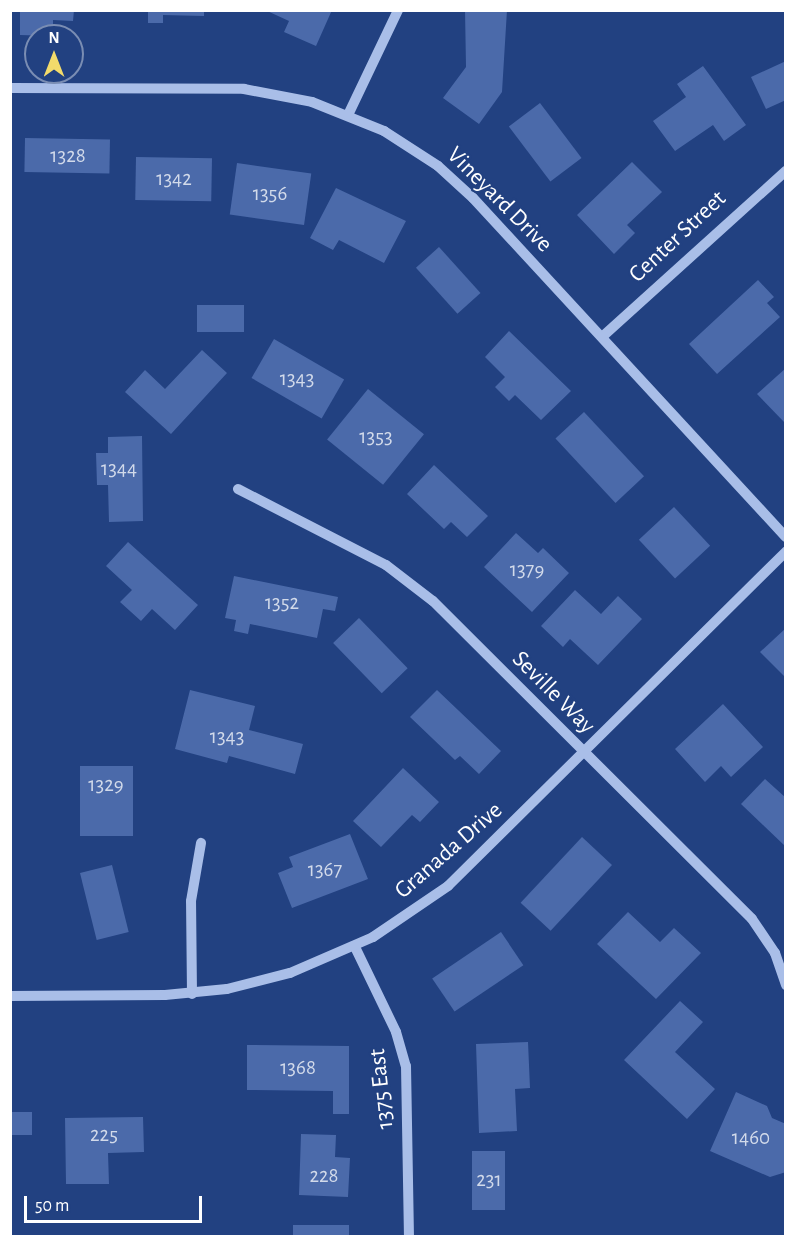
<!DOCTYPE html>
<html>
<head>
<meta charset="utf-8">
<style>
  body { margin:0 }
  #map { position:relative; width:796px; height:1247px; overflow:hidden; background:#224181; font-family:"Alegreya Sans",sans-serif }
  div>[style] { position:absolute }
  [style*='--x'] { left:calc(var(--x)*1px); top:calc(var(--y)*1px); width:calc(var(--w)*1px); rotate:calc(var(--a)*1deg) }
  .building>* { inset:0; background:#4b6aaa; transform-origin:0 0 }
  .minor>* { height:10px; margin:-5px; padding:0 5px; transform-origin:5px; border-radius:5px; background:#a9bee8 }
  span { translate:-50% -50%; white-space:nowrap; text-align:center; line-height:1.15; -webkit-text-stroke:4.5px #224181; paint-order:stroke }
  .number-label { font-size:21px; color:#d2daea }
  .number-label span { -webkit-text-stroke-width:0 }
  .street-label { font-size:24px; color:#fff }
  .frame { position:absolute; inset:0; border:12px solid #fff; pointer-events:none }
  .north { position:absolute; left:24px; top:24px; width:60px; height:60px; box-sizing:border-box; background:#224181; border:2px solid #7a8db3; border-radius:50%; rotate:0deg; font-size:16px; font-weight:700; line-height:24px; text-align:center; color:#fff }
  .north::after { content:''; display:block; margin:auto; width:21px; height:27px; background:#f3db6b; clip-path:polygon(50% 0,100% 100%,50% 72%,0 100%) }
  .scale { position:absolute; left:24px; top:1196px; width:178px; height:27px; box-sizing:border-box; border:3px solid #fff; border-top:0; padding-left:8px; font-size:18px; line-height:21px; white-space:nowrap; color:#fff; -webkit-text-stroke:4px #224181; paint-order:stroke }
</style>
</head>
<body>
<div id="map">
  <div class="building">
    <div style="clip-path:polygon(20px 10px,74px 10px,73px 21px,53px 20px,53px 36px,20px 35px)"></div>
    <div style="clip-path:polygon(148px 10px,204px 10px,204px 16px,163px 15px,163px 23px,148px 23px)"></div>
    <div style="clip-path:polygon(265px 10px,332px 10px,316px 46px,284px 32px,289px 21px)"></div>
    <div style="clip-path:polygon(465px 10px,507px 10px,502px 92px,479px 124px,443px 98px,466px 67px)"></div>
    <div style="clip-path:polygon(786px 61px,786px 100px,766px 109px,751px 77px)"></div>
    <div style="clip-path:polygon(703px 66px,746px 125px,724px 141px,713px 125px,675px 151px,653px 121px,686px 97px,677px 84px)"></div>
    <div style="left:540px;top:103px;width:69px;height:39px;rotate:53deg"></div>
    <div style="left:25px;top:138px;width:85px;height:34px;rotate:1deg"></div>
    <div style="left:136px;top:157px;width:76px;height:43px;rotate:1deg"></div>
    <div style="clip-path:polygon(632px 162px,662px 192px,627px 225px,635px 233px,614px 254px,577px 215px)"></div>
    <div style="left:237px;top:163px;width:75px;height:52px;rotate:8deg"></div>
    <div style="clip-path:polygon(336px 188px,406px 221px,384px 263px,339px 240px,333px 250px,310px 238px)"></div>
    <div style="left:439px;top:247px;width:62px;height:31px;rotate:48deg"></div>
    <div style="clip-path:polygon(758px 280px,774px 297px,767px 303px,780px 317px,717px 374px,689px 344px)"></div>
    <div style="left:197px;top:305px;width:47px;height:27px"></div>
    <div style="clip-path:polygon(509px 331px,571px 391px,541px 420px,515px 395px,509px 401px,495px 387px,505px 377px,485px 357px)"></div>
    <div style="left:274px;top:339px;width:81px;height:45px;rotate:30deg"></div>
    <div style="clip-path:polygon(202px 350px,227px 373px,171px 434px,125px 392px,145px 370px,165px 389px)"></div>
    <div style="clip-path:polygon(786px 368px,786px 424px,757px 394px)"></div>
    <div style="left:368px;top:389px;width:72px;height:65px;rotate:39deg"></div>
    <div style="left:584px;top:412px;width:88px;height:39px;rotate:47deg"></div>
    <div style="clip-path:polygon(142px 436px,143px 521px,109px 522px,108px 485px,97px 485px,96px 453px,108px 453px,108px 437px)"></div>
    <div style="clip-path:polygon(434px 465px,488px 516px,467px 537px,451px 522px,444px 529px,407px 494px)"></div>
    <div style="left:674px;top:507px;width:53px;height:48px;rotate:47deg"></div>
    <div style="clip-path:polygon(516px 533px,538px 553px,543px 548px,569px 573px,532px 612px,484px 567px)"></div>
    <div style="clip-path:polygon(128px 542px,198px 605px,175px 630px,152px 609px,141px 621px,120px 602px,132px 590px,106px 566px)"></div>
    <div style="clip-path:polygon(234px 576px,338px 597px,335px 611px,323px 609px,317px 638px,250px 624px,248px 634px,234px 631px,236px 620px,225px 618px)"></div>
    <div style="clip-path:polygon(575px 590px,601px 614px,618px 596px,642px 619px,598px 665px,570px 639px,563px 647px,541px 626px)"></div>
    <div style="left:359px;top:618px;width:70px;height:36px;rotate:46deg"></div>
    <div style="clip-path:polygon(786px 628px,786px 678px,760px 652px)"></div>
    <div style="clip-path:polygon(190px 690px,255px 706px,249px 730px,303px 744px,295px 774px,229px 756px,227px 763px,175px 749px)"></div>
    <div style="clip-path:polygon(437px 690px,501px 751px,479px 774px,460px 756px,455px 760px,410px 717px)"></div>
    <div style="clip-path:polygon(723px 704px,763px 747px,731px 777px,721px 766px,705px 782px,675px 749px)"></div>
    <div style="left:80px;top:766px;width:53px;height:70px"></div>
    <div style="clip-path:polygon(403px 768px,439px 802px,420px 822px,412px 815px,381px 847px,353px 821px)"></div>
    <div style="clip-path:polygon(765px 779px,786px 798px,786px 847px,741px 804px)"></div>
    <div style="clip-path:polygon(350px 834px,368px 879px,292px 908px,278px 873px,293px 867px,289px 857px)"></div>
    <div style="left:582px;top:837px;width:41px;height:90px;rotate:43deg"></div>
    <div style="left:112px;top:865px;width:69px;height:33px;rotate:76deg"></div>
    <div style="clip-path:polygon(628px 912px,660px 942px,674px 928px,701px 953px,656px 999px,597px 944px)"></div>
    <div style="left:501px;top:932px;width:40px;height:83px;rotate:56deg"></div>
    <div style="clip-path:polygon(680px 1001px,703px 1022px,675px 1052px,715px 1089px,687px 1119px,624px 1060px)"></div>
    <div style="clip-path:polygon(528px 1042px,530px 1088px,515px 1089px,517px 1131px,479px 1133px,476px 1044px)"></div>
    <div style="clip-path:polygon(247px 1045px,349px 1046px,349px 1114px,333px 1114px,333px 1091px,247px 1090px)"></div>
    <div style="clip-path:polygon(736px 1092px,767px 1106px,772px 1118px,786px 1124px,786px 1172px,770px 1177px,710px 1151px)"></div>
    <div style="left:10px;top:1112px;width:22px;height:23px"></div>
    <div style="clip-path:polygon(143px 1117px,144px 1152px,108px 1153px,109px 1184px,66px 1184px,65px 1118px)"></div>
    <div style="clip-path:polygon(301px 1134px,336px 1135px,335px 1157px,350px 1158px,348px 1197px,299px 1195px)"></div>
    <div style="left:472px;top:1151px;width:33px;height:59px"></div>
    <div style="left:293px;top:1225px;width:56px;height:11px"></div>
  </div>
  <div class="minor">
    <div style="--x:10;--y:88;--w:234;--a:0.2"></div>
    <div style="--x:244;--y:89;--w:69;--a:10.8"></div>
    <div style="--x:312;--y:102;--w:78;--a:21.9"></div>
    <div style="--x:384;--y:131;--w:64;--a:32.9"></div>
    <div style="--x:438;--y:166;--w:47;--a:42.4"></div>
    <div style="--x:473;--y:198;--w:461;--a:47.3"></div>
    <div style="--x:348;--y:115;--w:116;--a:-64.5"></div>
    <div style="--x:602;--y:337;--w:248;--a:-42.1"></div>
    <div style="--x:238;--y:489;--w:166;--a:27.2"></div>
    <div style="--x:386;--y:565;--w:59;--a:37.5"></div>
    <div style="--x:433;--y:601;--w:450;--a:44.9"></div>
    <div style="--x:752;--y:919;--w:41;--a:55.9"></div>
    <div style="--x:775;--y:953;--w:34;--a:71"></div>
    <div style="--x:355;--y:947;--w:94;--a:64.2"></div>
    <div style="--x:396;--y:1032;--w:35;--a:74"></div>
    <div style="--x:406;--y:1066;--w:170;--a:89"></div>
    <div style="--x:192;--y:994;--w:93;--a:-90.6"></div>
    <div style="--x:191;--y:901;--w:59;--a:-80.2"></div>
    <div style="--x:10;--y:996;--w:155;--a:-0.4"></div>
    <div style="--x:165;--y:995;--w:62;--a:-5.5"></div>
    <div style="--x:227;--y:989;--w:65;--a:-14.3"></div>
    <div style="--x:290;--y:973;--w:90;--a:-23.4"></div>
    <div style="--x:373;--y:937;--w:91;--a:-34.2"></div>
    <div style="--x:448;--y:886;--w:476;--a:-44.7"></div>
  </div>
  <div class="number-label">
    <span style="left:68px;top:156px">1328</span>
    <span style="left:174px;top:179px">1342</span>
    <span style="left:270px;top:194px">1356</span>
    <span style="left:297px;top:379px">1343</span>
    <span style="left:376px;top:437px">1353</span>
    <span style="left:119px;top:469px">1344</span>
    <span style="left:527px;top:570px">1379</span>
    <span style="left:282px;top:603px">1352</span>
    <span style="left:227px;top:737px">1343</span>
    <span style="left:106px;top:785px">1329</span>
    <span style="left:325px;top:870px">1367</span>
    <span style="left:298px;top:1068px">1368</span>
    <span style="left:104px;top:1135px">225</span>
    <span style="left:751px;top:1138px">1460</span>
    <span style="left:324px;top:1176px">228</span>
    <span style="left:489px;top:1180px">231</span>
  </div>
  <div class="street-label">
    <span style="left:499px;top:200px;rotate:45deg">Vineyard Drive</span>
    <span style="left:678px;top:237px;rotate:-43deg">Center Street</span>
    <span style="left:553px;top:693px;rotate:45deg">Seville Way</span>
    <span style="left:449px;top:851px;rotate:-41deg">Granada Drive</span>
    <span style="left:382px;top:1089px;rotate:-96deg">1375 East</span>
  </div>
  <div class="frame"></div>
  <div class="north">N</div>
  <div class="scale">50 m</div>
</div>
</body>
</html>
